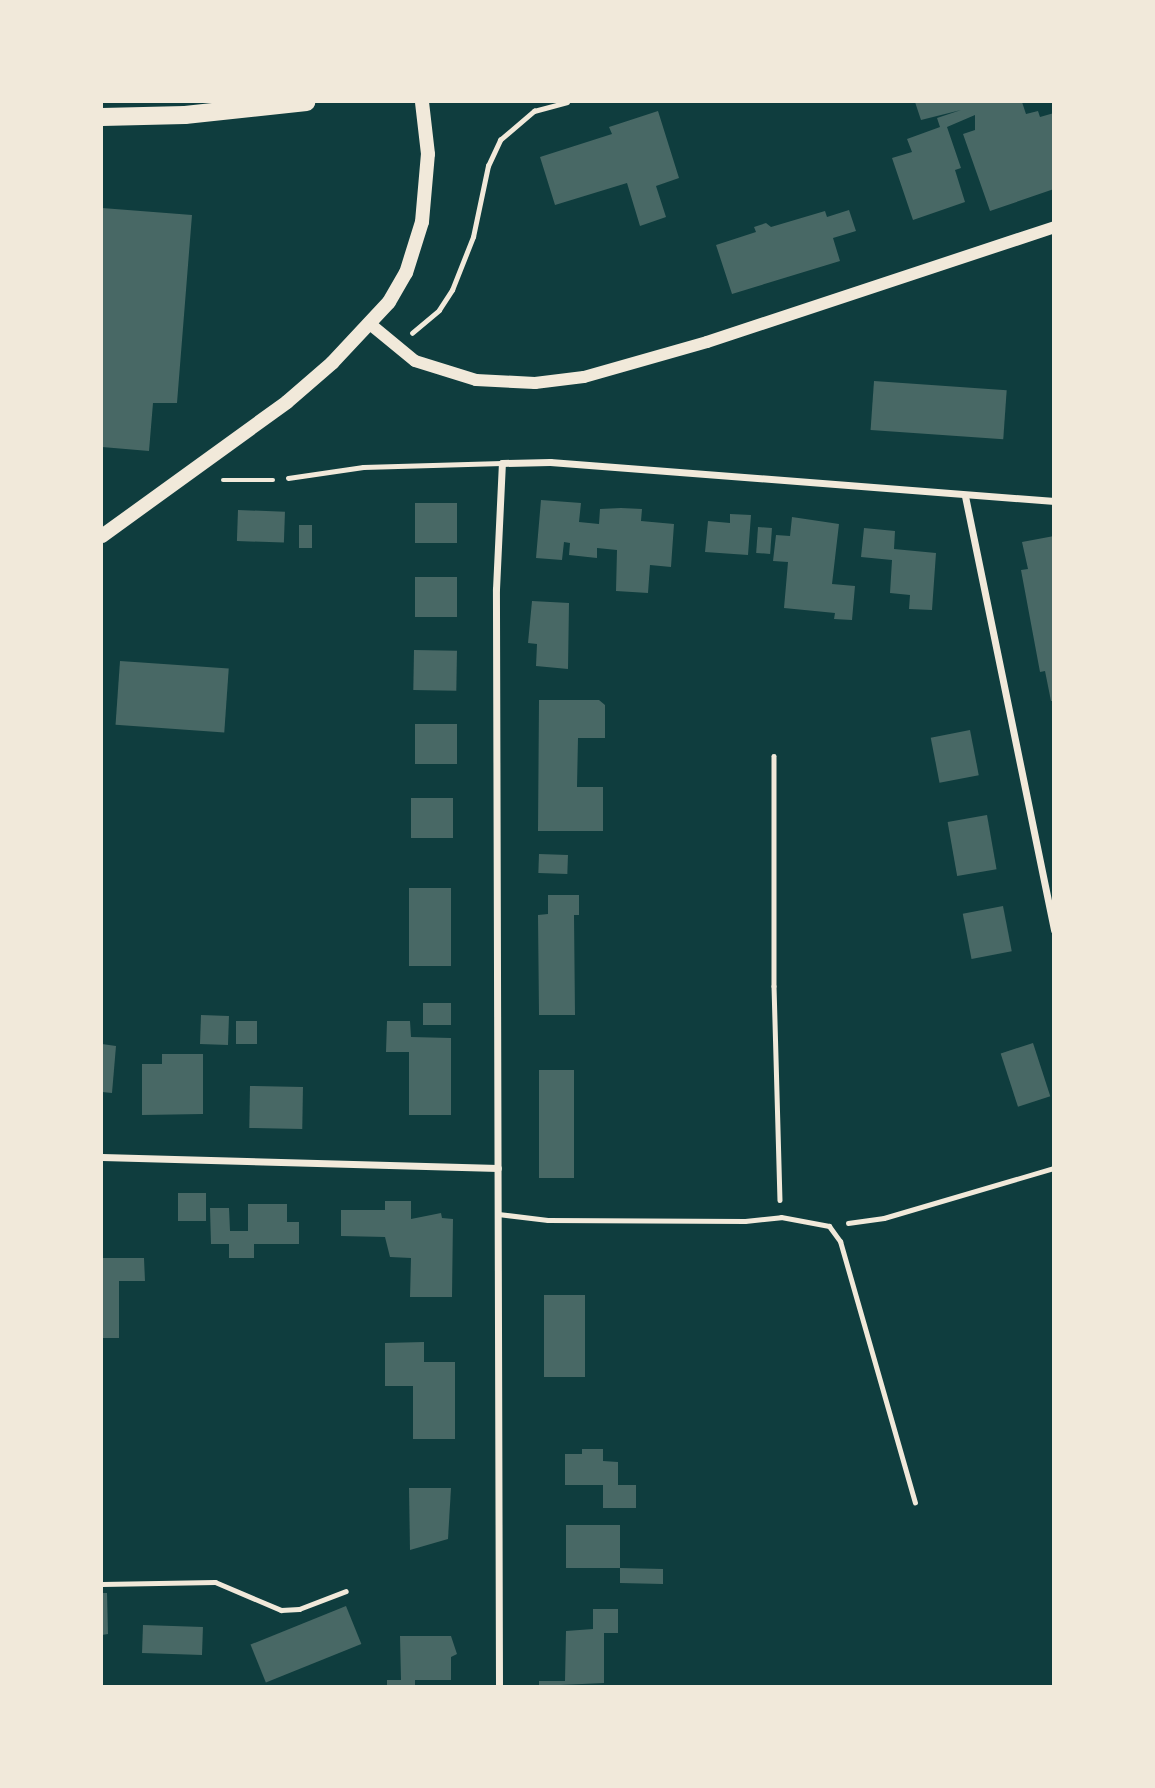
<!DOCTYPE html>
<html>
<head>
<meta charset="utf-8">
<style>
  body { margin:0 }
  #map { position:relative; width:1155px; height:1788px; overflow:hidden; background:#0f3d3e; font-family:Georgia,serif }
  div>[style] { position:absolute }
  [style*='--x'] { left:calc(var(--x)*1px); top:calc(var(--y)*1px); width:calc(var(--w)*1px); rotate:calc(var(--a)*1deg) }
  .building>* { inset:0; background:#486865; transform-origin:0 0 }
  .path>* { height:4.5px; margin:-2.25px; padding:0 2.25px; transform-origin:2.25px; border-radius:2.25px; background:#f1e9da }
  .service>* { height:5px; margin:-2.5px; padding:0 2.5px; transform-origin:2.5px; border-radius:2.5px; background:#f1e9da }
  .minor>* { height:7px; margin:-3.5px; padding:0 3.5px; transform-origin:3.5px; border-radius:3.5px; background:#f1e9da }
  .tertiary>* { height:12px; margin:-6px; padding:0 6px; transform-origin:6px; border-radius:6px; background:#f1e9da }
  .secondary>* { height:14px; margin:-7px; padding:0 7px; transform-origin:7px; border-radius:7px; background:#f1e9da }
  .primary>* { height:18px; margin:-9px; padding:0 9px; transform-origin:9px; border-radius:9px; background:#f1e9da }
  span { translate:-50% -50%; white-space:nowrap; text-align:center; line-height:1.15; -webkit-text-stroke:7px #f1e9da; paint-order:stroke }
  .frame { position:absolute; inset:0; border:103px solid #f1e9da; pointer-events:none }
</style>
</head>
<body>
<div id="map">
  <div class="building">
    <div style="clip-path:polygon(915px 102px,1022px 102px,1026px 114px,1038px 111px,1040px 117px,1054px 113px,1054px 189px,990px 211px,963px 134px,975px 130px,975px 115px,947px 127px,961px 168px,955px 170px,965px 202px,913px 220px,892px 158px,912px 152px,907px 139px,940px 127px,937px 118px,961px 110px,921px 120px)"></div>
    <div style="clip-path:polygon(658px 111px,679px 178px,656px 186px,666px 217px,640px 226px,627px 183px,555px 205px,540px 157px,612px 134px,609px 127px)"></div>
    <div style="clip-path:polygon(102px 208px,192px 215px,177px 403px,153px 403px,149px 451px,102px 447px)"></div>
    <div style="clip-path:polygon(849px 210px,856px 231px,833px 238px,840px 261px,732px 294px,716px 245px,756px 232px,754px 227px,766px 223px,771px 227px,825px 211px,827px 217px)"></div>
    <div style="left:874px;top:381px;width:133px;height:49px;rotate:4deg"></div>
    <div style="clip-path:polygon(541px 500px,581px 503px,579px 522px,599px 524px,600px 509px,621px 508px,642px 509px,641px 521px,674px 524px,671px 567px,650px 565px,648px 593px,616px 591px,617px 550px,597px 548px,597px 558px,569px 555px,570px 543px,564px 542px,562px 560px,536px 558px)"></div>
    <div style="left:415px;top:503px;width:42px;height:40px"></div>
    <div style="left:238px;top:510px;width:47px;height:31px;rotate:2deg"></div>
    <div style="clip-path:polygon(730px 514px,751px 515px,748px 555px,705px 552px,708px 521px,730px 523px)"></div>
    <div style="clip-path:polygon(792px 517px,839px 524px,832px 584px,855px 586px,852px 620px,834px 619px,835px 613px,784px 608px,788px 562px,773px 561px,776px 535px,790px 536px)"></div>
    <div style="left:299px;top:525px;width:13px;height:23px"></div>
    <div style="left:758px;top:527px;width:14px;height:26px;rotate:4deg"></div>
    <div style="clip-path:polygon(864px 528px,895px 531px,894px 549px,936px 553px,932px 610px,909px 609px,910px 595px,890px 593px,892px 560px,861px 557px)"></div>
    <div style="clip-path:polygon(1054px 536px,1054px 701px,1051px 701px,1045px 671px,1040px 672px,1021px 570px,1028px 569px,1022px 542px)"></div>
    <div style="left:415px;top:577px;width:42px;height:40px"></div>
    <div style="clip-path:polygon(532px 601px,569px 603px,568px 669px,536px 666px,537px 644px,528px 643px)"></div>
    <div style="left:414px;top:650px;width:43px;height:40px;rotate:1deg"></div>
    <div style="left:120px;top:661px;width:109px;height:64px;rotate:4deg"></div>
    <div style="clip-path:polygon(539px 700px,599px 700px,605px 705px,605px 738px,578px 738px,577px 787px,603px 787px,603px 831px,538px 831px)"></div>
    <div style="left:415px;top:724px;width:42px;height:40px"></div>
    <div style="left:970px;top:730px;width:46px;height:40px;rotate:79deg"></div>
    <div style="left:411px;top:798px;width:42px;height:40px"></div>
    <div style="left:987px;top:815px;width:55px;height:40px;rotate:80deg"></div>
    <div style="left:539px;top:854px;width:29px;height:19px;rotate:2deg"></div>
    <div style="left:409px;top:888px;width:42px;height:78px"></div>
    <div style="clip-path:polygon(548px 895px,579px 895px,579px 915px,574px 915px,575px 1015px,539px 1015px,538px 915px,548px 914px)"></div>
    <div style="left:1003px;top:906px;width:46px;height:41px;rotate:79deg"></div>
    <div style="left:423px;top:1003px;width:28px;height:22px"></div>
    <div style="left:201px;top:1015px;width:28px;height:29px;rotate:2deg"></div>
    <div style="left:257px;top:1021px;width:23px;height:21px;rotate:90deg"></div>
    <div style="clip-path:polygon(387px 1021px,410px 1021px,411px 1037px,451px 1038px,451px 1115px,409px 1115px,409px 1052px,386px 1052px)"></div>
    <div style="left:1033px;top:1043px;width:56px;height:34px;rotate:72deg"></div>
    <div style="clip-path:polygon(102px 1044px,116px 1046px,112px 1093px,102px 1092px)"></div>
    <div style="clip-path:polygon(162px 1054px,203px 1054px,203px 1114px,142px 1115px,142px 1064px,162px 1064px)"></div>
    <div style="left:539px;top:1070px;width:35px;height:108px"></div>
    <div style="left:250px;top:1086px;width:53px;height:42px;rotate:1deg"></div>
    <div style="left:178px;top:1193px;width:28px;height:28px"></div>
    <div style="clip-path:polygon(385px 1201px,411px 1201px,411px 1219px,441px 1213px,442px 1218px,453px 1219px,452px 1297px,410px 1297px,411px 1258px,390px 1257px,385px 1237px,341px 1236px,341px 1210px,385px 1210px)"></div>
    <div style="clip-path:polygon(248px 1204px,287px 1204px,287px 1222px,299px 1222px,299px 1244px,254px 1244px,254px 1258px,229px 1258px,229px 1244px,211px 1244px,210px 1208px,229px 1208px,230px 1231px,248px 1231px)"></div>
    <div style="clip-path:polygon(102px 1258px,144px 1258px,145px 1281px,119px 1281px,119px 1338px,102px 1338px)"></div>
    <div style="left:544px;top:1295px;width:41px;height:82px"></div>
    <div style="clip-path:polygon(424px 1342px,424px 1362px,455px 1362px,455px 1439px,413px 1439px,413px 1386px,385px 1386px,385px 1343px)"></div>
    <div style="clip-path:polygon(582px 1449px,603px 1449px,603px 1461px,618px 1462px,618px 1485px,636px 1485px,636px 1508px,603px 1508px,603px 1485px,565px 1485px,565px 1454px,582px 1454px)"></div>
    <div style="clip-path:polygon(409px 1488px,451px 1488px,448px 1539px,410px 1550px)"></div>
    <div style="clip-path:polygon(566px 1525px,620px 1525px,620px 1568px,663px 1569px,663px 1584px,620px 1583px,620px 1568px,566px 1568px)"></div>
    <div style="clip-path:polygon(102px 1593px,107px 1593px,108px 1634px,102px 1635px)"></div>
    <div style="left:346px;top:1606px;width:41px;height:103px;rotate:68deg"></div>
    <div style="clip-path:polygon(593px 1609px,618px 1609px,618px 1633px,604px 1633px,604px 1683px,539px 1686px,539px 1681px,565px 1681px,566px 1631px,593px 1629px)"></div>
    <div style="left:143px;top:1625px;width:60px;height:28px;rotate:2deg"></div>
    <div style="clip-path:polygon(400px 1636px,451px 1636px,457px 1654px,451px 1657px,451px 1680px,415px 1680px,415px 1686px,387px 1686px,387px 1680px,401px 1680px)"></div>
  </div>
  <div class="path">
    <div style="--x:412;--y:333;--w:35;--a:-40"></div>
    <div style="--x:439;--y:310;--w:24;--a:-57"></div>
    <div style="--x:452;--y:290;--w:57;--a:-68.4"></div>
    <div style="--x:473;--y:237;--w:73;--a:-78.1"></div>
    <div style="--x:488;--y:166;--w:29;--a:-65"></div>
    <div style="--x:500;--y:140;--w:45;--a:-40.5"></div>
    <div style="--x:534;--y:111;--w:34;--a:-15"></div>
    <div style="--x:223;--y:480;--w:50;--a:0"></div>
    <div style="--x:774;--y:756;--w:230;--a:90"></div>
    <div style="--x:774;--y:986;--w:214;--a:88.4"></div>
    <div style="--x:848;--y:1223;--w:36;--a:-8"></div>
    <div style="--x:884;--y:1218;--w:177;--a:-16.4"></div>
  </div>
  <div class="service">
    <div style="--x:288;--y:478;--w:76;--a:-8.3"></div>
    <div style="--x:363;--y:467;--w:139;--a:-1.6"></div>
    <div style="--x:498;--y:1214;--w:50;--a:6.8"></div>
    <div style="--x:548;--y:1220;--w:197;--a:0.3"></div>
    <div style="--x:745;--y:1221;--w:36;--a:-6"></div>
    <div style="--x:781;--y:1217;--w:49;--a:10.6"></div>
    <div style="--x:829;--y:1226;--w:19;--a:54"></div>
    <div style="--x:840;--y:1241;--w:272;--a:74"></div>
    <div style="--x:102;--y:1584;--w:113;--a:-1"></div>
    <div style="--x:215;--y:1582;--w:72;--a:23"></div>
    <div style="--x:281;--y:1610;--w:18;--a:-3"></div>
    <div style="--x:299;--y:1609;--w:50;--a:-21"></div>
  </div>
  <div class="minor">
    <div style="--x:965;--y:496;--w:443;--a:78.4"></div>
    <div style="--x:102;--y:1157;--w:396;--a:1.6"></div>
    <div style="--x:499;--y:1686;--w:1097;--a:-90.16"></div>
    <div style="--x:496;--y:589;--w:126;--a:-87.3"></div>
    <div style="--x:502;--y:463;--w:48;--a:-1.2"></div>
    <div style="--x:550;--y:462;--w:506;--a:4.42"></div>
  </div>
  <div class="tertiary">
    <div style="--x:370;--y:324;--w:58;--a:39.4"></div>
    <div style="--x:415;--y:361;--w:64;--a:17.3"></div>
    <div style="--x:476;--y:380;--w:59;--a:2.9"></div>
    <div style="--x:535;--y:383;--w:49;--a:-7"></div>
    <div style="--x:584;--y:377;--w:128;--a:-15.9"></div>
    <div style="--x:707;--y:342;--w:366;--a:-18.3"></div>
  </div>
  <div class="secondary">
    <div style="--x:102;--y:536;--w:228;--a:-35.9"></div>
    <div style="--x:287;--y:402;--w:60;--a:-40.9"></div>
    <div style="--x:332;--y:363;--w:83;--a:-46.9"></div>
    <div style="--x:389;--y:302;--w:34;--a:-60"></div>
    <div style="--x:406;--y:273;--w:53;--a:-72.6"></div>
    <div style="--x:422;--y:222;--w:68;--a:-85"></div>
    <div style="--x:428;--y:154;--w:52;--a:-96.6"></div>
  </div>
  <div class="primary">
    <div style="--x:102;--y:117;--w:83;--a:-1.4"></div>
    <div style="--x:185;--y:115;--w:122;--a:-6.1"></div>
  </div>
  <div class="frame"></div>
</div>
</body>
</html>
